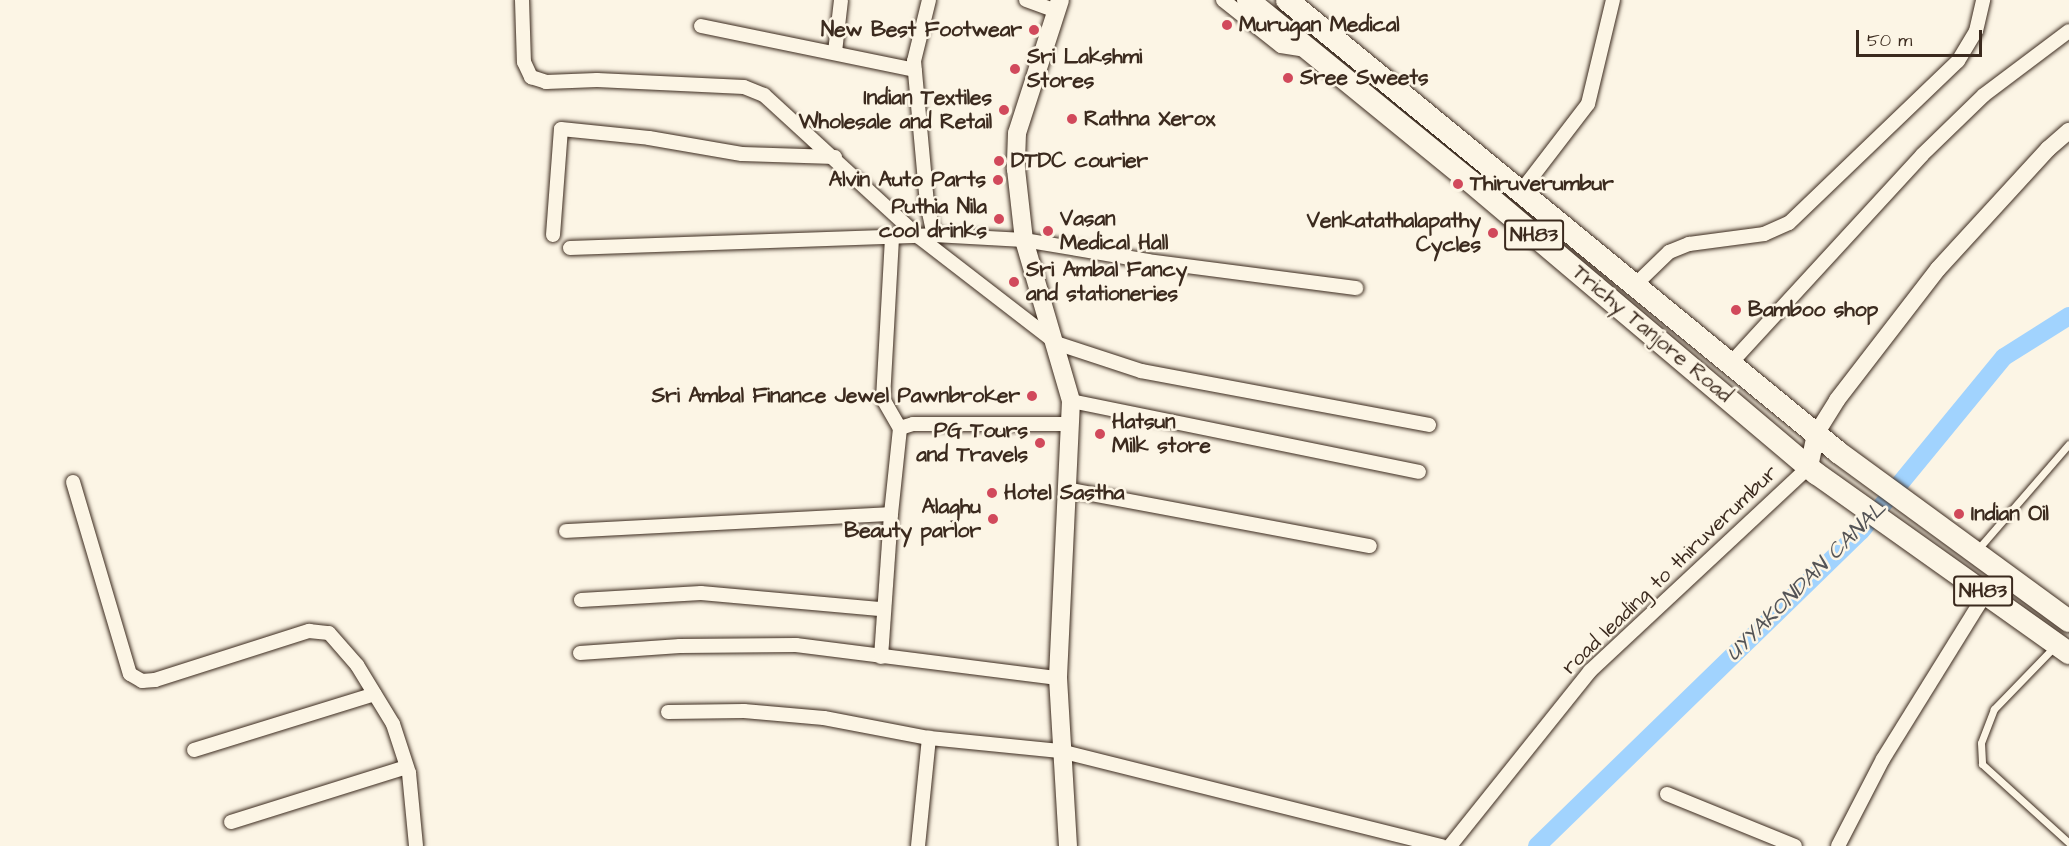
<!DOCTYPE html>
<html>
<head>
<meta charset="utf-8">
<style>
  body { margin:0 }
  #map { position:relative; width:2069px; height:846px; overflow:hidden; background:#fcf5e5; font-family:"Architects Daughter",sans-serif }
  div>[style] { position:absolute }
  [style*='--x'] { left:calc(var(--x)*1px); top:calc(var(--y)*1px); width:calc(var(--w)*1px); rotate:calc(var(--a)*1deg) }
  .canal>* { height:18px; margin:-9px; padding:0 9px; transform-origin:9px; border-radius:9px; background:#a1d3fe }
  .roads { filter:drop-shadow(0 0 2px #3b2a1e) drop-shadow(0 0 2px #3b2a1e) }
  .service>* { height:7px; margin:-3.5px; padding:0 3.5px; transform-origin:3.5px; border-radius:3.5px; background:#fcf5e5 }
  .minor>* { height:14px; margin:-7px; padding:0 7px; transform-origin:7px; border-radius:7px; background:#fcf5e5 }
  .tertiary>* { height:16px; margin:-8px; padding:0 8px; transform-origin:8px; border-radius:8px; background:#fcf5e5 }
  .secondary>* { height:18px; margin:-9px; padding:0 9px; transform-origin:9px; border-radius:9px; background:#fcf5e5 }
  .trunk>* { height:22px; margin:-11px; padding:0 11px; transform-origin:11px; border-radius:11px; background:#fcf5e5 }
  .dots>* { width:16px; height:16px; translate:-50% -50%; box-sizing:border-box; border:3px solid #fcf5e5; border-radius:50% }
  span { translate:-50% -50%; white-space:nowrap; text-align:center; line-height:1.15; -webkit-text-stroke:5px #fcf5e5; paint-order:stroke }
  .shield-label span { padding:2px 4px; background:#fcf5e5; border:2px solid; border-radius:4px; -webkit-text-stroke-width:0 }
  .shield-label { font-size:20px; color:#3b2a1e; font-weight:700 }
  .poi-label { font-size:21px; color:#3b2a1e; font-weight:700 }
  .left { translate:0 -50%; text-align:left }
  .right { translate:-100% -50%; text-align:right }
  .street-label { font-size:21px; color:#3b2a1e }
  .water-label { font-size:22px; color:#545456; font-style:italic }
  .scale { position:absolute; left:1856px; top:30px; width:126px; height:27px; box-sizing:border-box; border:3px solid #3b2a1e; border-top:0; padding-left:8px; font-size:18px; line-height:21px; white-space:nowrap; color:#3b2a1e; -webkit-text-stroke:4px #fcf5e5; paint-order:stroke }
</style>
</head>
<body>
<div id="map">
  <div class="canal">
    <div style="--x:1537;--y:846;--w:452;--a:-44.2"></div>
    <div style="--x:1861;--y:531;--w:225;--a:-50.6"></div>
    <div style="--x:2004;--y:357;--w:77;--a:-32.2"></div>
  </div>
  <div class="roads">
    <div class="service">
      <div style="--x:1978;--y:549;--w:139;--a:-49.1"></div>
      <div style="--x:2055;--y:646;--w:88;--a:134.1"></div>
      <div style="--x:1994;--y:709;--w:36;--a:111"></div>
      <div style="--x:1981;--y:743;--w:21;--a:87"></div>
      <div style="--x:1982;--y:764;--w:118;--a:42.2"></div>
    </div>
    <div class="minor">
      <div style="--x:522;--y:0;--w:62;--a:88.2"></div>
      <div style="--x:524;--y:62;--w:17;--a:65"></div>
      <div style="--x:531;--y:77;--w:16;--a:18"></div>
      <div style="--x:546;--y:82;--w:51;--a:-2.2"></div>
      <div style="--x:597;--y:80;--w:147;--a:2.7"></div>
      <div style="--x:744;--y:87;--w:22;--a:22"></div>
      <div style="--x:764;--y:95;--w:210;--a:42.5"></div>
      <div style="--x:919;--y:237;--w:173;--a:37.7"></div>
      <div style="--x:1056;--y:343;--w:89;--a:18.2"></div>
      <div style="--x:1141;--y:371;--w:293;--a:10.6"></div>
      <div style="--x:929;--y:0;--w:63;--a:103.8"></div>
      <div style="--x:914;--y:61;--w:143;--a:84.8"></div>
      <div style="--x:927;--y:203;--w:33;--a:78"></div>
      <div style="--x:1026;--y:0;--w:32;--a:20"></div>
      <div style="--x:1223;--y:0;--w:74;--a:38.4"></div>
      <div style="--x:1281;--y:46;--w:24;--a:9"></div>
      <div style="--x:701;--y:26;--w:218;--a:11.6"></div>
      <div style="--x:835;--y:52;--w:52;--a:-83.4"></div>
      <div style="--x:1522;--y:190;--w:108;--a:-52.5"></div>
      <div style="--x:1588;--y:104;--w:107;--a:-76.5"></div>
      <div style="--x:553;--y:235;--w:106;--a:-85.7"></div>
      <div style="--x:561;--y:129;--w:88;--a:5.8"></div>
      <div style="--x:649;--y:138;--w:94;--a:9.8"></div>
      <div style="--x:742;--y:154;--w:93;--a:1.8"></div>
      <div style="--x:892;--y:238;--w:161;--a:93.2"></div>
      <div style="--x:883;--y:399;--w:34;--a:60"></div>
      <div style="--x:570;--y:248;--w:364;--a:-2"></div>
      <div style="--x:934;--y:235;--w:90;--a:3.2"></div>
      <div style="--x:1024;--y:240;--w:126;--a:9.6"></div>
      <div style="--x:1148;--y:261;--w:210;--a:7.4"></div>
      <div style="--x:1637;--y:283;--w:45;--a:-44.1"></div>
      <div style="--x:1669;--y:252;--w:22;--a:-22"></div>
      <div style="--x:1689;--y:244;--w:76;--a:-7.6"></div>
      <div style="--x:1764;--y:234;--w:27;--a:-24"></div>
      <div style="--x:1789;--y:223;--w:234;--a:-43.8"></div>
      <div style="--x:1958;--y:61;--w:35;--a:-59"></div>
      <div style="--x:1976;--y:31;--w:32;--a:-77"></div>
      <div style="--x:1730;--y:364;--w:284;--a:-47.4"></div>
      <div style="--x:1922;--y:155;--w:86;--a:-44.1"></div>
      <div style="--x:1984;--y:95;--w:106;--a:-37"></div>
      <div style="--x:1071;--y:401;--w:355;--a:11.5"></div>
      <div style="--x:73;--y:482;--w:200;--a:73.5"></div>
      <div style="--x:130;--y:674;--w:14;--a:30"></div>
      <div style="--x:142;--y:681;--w:13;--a:-4"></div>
      <div style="--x:155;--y:680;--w:162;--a:-17.7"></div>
      <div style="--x:309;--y:631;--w:20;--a:6"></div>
      <div style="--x:329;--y:633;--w:43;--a:48.8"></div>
      <div style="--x:357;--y:665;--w:69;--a:58.6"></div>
      <div style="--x:393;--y:724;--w:52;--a:71.9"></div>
      <div style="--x:409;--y:773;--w:73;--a:84.5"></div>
      <div style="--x:1065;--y:489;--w:310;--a:10.6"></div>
      <div style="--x:566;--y:531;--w:325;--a:-3"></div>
      <div style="--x:891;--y:514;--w:86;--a:-84"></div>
      <div style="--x:900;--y:428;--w:14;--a:-17"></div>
      <div style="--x:913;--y:424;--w:157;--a:0"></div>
      <div style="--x:581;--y:600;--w:120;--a:-3.3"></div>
      <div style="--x:701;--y:593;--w:182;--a:5.1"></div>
      <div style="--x:580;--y:653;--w:100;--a:-4"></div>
      <div style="--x:680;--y:646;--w:116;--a:-0.5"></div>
      <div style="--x:796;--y:645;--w:264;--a:7.2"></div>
      <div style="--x:881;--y:657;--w:143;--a:-86"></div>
      <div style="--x:668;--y:712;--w:76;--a:-0.8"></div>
      <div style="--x:744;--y:711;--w:80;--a:5"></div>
      <div style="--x:824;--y:718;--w:107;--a:10.8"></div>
      <div style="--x:194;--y:750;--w:189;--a:-17.2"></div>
      <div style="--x:1667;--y:794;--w:138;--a:22.1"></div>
      <div style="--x:231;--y:822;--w:184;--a:-17.4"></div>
      <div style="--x:918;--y:846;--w:109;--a:-84.2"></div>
      <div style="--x:929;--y:738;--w:132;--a:5.7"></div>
      <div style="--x:1060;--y:751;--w:394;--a:14"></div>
      <div style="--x:1450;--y:846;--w:224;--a:-51.3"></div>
      <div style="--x:1590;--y:671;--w:299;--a:-43"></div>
      <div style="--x:1838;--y:846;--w:98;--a:-62.7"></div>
      <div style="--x:1883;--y:759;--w:195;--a:-58.2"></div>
    </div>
    <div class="tertiary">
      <div style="--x:1816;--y:434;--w:40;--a:-58"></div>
      <div style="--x:1837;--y:400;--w:165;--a:-52.4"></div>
      <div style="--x:1938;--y:269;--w:163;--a:-47.5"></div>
      <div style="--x:2048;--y:149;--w:28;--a:-41"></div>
    </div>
    <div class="secondary">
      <div style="--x:1060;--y:0;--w:140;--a:107.9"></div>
      <div style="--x:1017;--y:133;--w:36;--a:92"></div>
      <div style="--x:1016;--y:169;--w:71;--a:83.6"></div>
      <div style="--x:1024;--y:240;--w:168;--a:73.7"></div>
      <div style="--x:1071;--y:401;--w:277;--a:92.7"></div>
      <div style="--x:1058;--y:678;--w:168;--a:86.6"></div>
      <div style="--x:1809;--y:467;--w:34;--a:-78"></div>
    </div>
    <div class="trunk">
      <div style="--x:1248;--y:0;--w:286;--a:39.2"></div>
      <div style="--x:1470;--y:181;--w:454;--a:40.2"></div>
      <div style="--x:1817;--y:474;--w:309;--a:35.4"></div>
      <div style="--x:1287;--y:0;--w:713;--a:39.36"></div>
      <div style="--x:1838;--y:452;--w:286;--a:36.2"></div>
    </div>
  </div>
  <div class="dots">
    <div style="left:1227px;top:25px;background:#d1495b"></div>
    <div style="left:1034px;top:30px;background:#d1495b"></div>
    <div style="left:1015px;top:69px;background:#d1495b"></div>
    <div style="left:1288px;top:78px;background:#d1495b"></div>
    <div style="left:1004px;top:110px;background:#d1495b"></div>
    <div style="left:1072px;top:119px;background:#d1495b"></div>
    <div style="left:999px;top:161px;background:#d1495b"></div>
    <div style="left:998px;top:180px;background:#d1495b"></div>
    <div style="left:1458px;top:184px;background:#d1495b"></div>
    <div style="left:999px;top:219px;background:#d1495b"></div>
    <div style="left:1048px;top:231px;background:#d1495b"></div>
    <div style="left:1493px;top:233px;background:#d1495b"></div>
    <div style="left:1014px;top:282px;background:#d1495b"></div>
    <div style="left:1736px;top:310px;background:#d1495b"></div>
    <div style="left:1032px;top:396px;background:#d1495b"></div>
    <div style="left:1100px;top:434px;background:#d1495b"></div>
    <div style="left:1040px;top:443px;background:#d1495b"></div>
    <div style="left:992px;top:493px;background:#d1495b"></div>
    <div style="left:1959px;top:514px;background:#d1495b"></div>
    <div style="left:993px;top:519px;background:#d1495b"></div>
  </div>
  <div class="shield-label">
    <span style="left:1534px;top:235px">NH83</span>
    <span style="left:1983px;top:591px">NH83</span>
  </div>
  <div class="poi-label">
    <span class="left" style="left:1239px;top:25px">Murugan Medical</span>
    <span class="right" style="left:1022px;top:30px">New Best Footwear</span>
    <span class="left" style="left:1027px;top:69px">Sri Lakshmi<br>Stores</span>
    <span class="left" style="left:1300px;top:78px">Sree Sweets</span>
    <span class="right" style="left:992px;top:110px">Indian Textiles<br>Wholesale and Retail</span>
    <span class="left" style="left:1084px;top:119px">Rathna Xerox</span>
    <span class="left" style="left:1011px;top:161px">DTDC courier</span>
    <span class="right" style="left:986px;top:180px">Alvin Auto Parts</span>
    <span class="left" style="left:1470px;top:184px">Thiruverumbur</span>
    <span class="right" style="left:987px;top:219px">Puthia Nila<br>cool drinks</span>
    <span class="left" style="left:1060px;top:231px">Vasan<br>Medical Hall</span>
    <span class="right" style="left:1481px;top:233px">Venkatathalapathy<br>Cycles</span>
    <span class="left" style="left:1026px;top:282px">Sri Ambal Fancy<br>and stationeries</span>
    <span class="left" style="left:1748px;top:310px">Bamboo shop</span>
    <span class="right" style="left:1020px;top:396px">Sri Ambal Finance Jewel Pawnbroker</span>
    <span class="left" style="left:1112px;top:434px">Hatsun<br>Milk store</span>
    <span class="right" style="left:1028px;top:443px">PG Tours<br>and Travels</span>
    <span class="left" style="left:1004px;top:493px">Hotel Sastha</span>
    <span class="right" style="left:981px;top:519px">Alaghu<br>Beauty parlor</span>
    <span class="left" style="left:1971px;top:514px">Indian Oil</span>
  </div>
  <div class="street-label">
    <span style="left:1652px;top:334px;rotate:40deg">Trichy Tanjore Road</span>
    <span style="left:1670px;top:570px;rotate:-44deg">road leading to thiruverumbur</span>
  </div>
  <div class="water-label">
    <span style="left:1806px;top:581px;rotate:-45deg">UYYAKONDAN CANAL</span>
  </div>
  <div class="scale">50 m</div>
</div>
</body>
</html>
